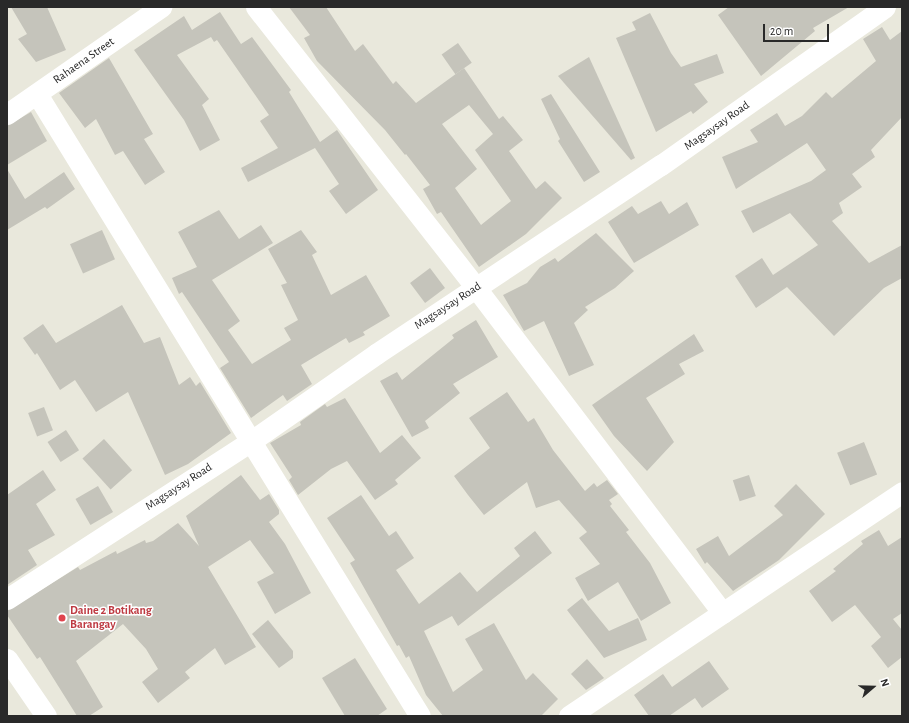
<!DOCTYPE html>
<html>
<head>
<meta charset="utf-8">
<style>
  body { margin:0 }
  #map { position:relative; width:909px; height:723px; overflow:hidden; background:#e9e8dc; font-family:"Alegreya Sans",sans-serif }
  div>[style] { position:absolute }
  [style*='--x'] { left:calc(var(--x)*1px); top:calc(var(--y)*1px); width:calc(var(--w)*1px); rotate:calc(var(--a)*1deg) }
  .building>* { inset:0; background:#c5c4bb; transform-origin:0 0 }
  .minor>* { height:21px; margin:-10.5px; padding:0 10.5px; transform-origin:10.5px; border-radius:10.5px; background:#fff }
  .dots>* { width:11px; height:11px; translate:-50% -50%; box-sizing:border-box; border:2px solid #fff; border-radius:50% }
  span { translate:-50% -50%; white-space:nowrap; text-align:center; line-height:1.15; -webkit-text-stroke:3px #fff; paint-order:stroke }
  .street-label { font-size:12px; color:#292929 }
  .health-label { font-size:12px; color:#be3a42; font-weight:700 }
  .left { translate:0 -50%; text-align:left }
  .frame { position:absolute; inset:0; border:8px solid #292929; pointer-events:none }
  .north { position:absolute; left:853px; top:667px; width:40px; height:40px; -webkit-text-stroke:3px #fff; paint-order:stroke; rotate:70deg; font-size:11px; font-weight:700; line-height:16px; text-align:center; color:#292929 }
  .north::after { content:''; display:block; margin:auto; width:14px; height:18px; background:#292929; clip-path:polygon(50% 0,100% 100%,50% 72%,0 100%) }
  .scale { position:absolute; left:763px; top:24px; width:66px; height:18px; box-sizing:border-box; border:2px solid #292929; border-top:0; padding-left:5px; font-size:12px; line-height:14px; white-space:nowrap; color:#292929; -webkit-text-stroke:3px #fff; paint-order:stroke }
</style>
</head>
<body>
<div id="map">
  <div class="building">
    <div style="clip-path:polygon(11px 7px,47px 7px,66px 50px,36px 62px,18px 39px,27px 34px)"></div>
    <div style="clip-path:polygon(evenodd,289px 7px,326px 7px,355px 51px,363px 44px,393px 84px,396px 81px,416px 103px,464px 68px,499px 119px,503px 116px,523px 140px,509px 151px,536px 189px,545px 181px,562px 198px,526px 234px,479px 267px,441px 212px,437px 214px,423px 189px,430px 185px,406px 154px,405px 155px,385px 130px,317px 61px,304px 38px,310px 35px,289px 7px,469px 105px,493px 134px,475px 150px,511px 201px,481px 225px,455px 188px,477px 169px,442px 124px,469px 105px)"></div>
    <div style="clip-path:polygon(729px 7px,849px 7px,813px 28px,815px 31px,761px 76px,718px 15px)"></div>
    <div style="clip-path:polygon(220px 12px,241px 44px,252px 37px,291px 90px,289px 92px,320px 142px,337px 130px,378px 190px,346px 214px,329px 191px,339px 184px,315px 148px,248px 182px,241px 168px,278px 148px,260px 121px,269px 115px,217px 40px,214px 42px,211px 37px,177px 55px,209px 99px,202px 105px,220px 140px,200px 151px,184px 120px,134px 50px,184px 16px,192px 30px)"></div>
    <div style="clip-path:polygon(650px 13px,671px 53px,681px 67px,717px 54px,724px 73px,694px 84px,708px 102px,693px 114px,691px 111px,656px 132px,616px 38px,636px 30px,632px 22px)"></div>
    <div style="clip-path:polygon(882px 27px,890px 40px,902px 31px,902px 117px,871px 150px,875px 157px,852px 174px,862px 187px,839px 203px,843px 213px,832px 221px,869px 263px,902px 245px,902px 278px,884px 288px,834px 336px,787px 287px,756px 308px,735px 276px,762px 258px,773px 275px,818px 245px,790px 213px,753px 233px,741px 211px,811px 181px,826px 170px,807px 143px,736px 189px,722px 157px,758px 142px,750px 130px,777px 113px,785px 126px,802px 116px,826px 92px,832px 98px,876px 61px,863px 39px)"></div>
    <div style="left:458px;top:43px;width:24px;height:20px;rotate:55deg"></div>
    <div style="clip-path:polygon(589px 57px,635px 158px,631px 160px,558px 76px)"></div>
    <div style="clip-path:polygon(109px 58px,153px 134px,144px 139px,165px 172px,145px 185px,123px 151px,115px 155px,96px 119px,85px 128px,59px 93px)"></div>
    <div style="clip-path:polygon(551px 94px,600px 172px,584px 182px,558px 141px,560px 139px,541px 99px)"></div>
    <div style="clip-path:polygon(31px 112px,47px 141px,7px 165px,7px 126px)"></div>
    <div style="clip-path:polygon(7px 169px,25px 199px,64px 172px,75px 189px,47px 209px,45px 207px,7px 230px)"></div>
    <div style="clip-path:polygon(661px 201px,669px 214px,687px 202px,699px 225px,634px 263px,608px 222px,632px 206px,638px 214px)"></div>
    <div style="clip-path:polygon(219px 210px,239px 239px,261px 225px,273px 243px,212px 280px,240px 321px,228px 330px,252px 364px,291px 340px,284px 328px,298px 320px,281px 285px,287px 283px,268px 249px,301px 230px,317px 252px,312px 255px,331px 295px,366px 275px,390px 316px,363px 332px,365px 335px,349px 343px,346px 338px,301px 365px,312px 384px,287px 401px,283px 395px,251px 418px,220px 368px,229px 362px,182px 292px,179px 294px,172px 278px,197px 267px,178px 232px)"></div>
    <div style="left:102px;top:230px;width:32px;height:35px;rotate:66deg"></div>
    <div style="clip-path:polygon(596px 233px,634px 271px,615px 288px,585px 307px,588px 310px,574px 323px,594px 365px,569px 376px,544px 321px,524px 331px,503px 295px,527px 283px,540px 267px,555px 258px,558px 262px)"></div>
    <div style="left:430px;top:268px;width:25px;height:25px;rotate:53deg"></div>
    <div style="clip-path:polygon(122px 305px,144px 343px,160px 337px,179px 385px,190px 377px,196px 386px,200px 382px,231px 433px,188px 464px,165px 475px,128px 392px,96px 412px,75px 380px,60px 390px,37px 353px,35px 355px,23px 338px,43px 324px,56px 343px)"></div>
    <div style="clip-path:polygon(476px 320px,498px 357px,453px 384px,460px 393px,425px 421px,429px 428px,412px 437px,380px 381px,397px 372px,402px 380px,454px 338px,452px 335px)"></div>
    <div style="clip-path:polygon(694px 334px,704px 351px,679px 364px,685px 374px,646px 398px,674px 442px,647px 471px,614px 436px,592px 405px)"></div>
    <div style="clip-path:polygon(507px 392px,528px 422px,534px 418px,553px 450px,585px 491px,594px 483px,597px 487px,607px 480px,618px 494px,609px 500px,612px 504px,610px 506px,629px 530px,626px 532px,650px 563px,671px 603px,641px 621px,618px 582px,588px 601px,575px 578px,600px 564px,579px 538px,587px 532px,559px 500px,536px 508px,527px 482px,484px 515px,468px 495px,454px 476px,490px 448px,469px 418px)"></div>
    <div style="clip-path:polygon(345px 398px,380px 453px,402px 435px,421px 458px,395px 480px,398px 484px,375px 500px,347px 461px,331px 469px,298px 495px,289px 480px,292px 477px,270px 443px,301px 425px,300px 422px,325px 404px,327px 407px)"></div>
    <div style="left:44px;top:407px;width:25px;height:17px;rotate:69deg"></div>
    <div style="left:66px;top:430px;width:24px;height:22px;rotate:57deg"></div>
    <div style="left:104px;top:439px;width:42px;height:29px;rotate:48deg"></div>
    <div style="left:864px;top:442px;width:35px;height:29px;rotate:68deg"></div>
    <div style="clip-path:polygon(43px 470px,56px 490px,36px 504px,55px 535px,28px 550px,37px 565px,7px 585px,7px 495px)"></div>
    <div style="clip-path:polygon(241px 475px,260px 500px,269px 494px,279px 510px,279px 514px,269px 522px,285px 544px,311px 593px,275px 614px,257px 582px,274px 573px,250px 540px,208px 567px,256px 647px,225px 665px,215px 648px,185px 672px,190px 678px,158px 703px,142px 682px,158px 669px,146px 649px,123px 624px,76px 661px,103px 707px,89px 716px,77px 716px,40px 657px,37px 659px,7px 615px,7px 611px,78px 567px,80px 570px,116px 551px,117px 554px,145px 540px,146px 543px,153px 541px,178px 523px,199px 546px,186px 516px)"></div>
    <div style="left:749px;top:475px;width:22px;height:17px;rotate:72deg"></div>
    <div style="clip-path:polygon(796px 484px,825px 514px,779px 560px,733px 591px,707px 562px,705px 564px,696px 549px,718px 536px,729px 556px,783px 515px,774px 506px)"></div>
    <div style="left:98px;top:486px;width:30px;height:26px;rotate:60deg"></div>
    <div style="clip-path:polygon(361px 495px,389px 536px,396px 531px,414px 558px,396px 570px,419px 604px,460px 572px,477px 592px,520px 556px,514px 548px,535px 531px,552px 553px,458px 626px,452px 616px,424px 631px,453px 692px,483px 670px,465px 639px,494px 623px,526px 680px,533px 673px,558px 699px,541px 716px,443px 716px,426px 695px,409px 656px,406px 658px,399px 645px,397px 646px,350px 563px,355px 560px,327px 518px)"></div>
    <div style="clip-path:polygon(879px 530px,888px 546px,902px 537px,902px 613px,893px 619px,902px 630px,902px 657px,888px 668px,871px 646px,881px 637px,855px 605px,832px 622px,809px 591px,836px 571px,833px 569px,863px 544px,861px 541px)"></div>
    <div style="clip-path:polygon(582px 598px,609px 631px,638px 618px,647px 640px,604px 658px,567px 610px)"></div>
    <div style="clip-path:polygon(268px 620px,293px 651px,293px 658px,279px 668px,252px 634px)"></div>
    <div style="clip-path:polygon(355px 658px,387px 709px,377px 716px,345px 716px,322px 678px)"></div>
    <div style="clip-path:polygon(587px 659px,604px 678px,586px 690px,571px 674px)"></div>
    <div style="clip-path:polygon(709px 661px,729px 689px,702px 708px,695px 698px,669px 716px,649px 716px,634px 695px,663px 674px,672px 687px)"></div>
  </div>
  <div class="minor">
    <div style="--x:256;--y:7;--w:357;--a:51.9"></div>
    <div style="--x:476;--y:288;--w:408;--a:52.8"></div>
    <div style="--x:37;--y:94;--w:730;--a:58.38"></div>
    <div style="--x:7;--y:114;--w:188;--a:-34.8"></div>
    <div style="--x:7;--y:599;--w:289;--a:-32.9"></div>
    <div style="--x:250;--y:442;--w:154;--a:-34.9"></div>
    <div style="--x:376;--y:354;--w:342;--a:-33.6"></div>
    <div style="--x:661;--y:165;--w:274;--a:-35.2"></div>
    <div style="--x:7;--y:659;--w:69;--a:55.6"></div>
    <div style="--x:569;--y:716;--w:401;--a:-33.9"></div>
  </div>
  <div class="dots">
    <div style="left:62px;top:618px;background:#e0444e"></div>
  </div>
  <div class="street-label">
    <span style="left:84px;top:61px;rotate:-35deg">Rahaena Street</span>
    <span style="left:717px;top:126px;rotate:-35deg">Magsaysay Road</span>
    <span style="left:448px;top:306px;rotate:-33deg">Magsaysay Road</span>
    <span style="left:179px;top:487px;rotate:-33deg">Magsaysay Road</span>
  </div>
  <div class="health-label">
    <span class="left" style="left:70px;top:618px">Daine 2 Botikang<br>Barangay</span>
  </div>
  <div class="frame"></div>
  <div class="north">N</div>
  <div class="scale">20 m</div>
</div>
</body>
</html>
